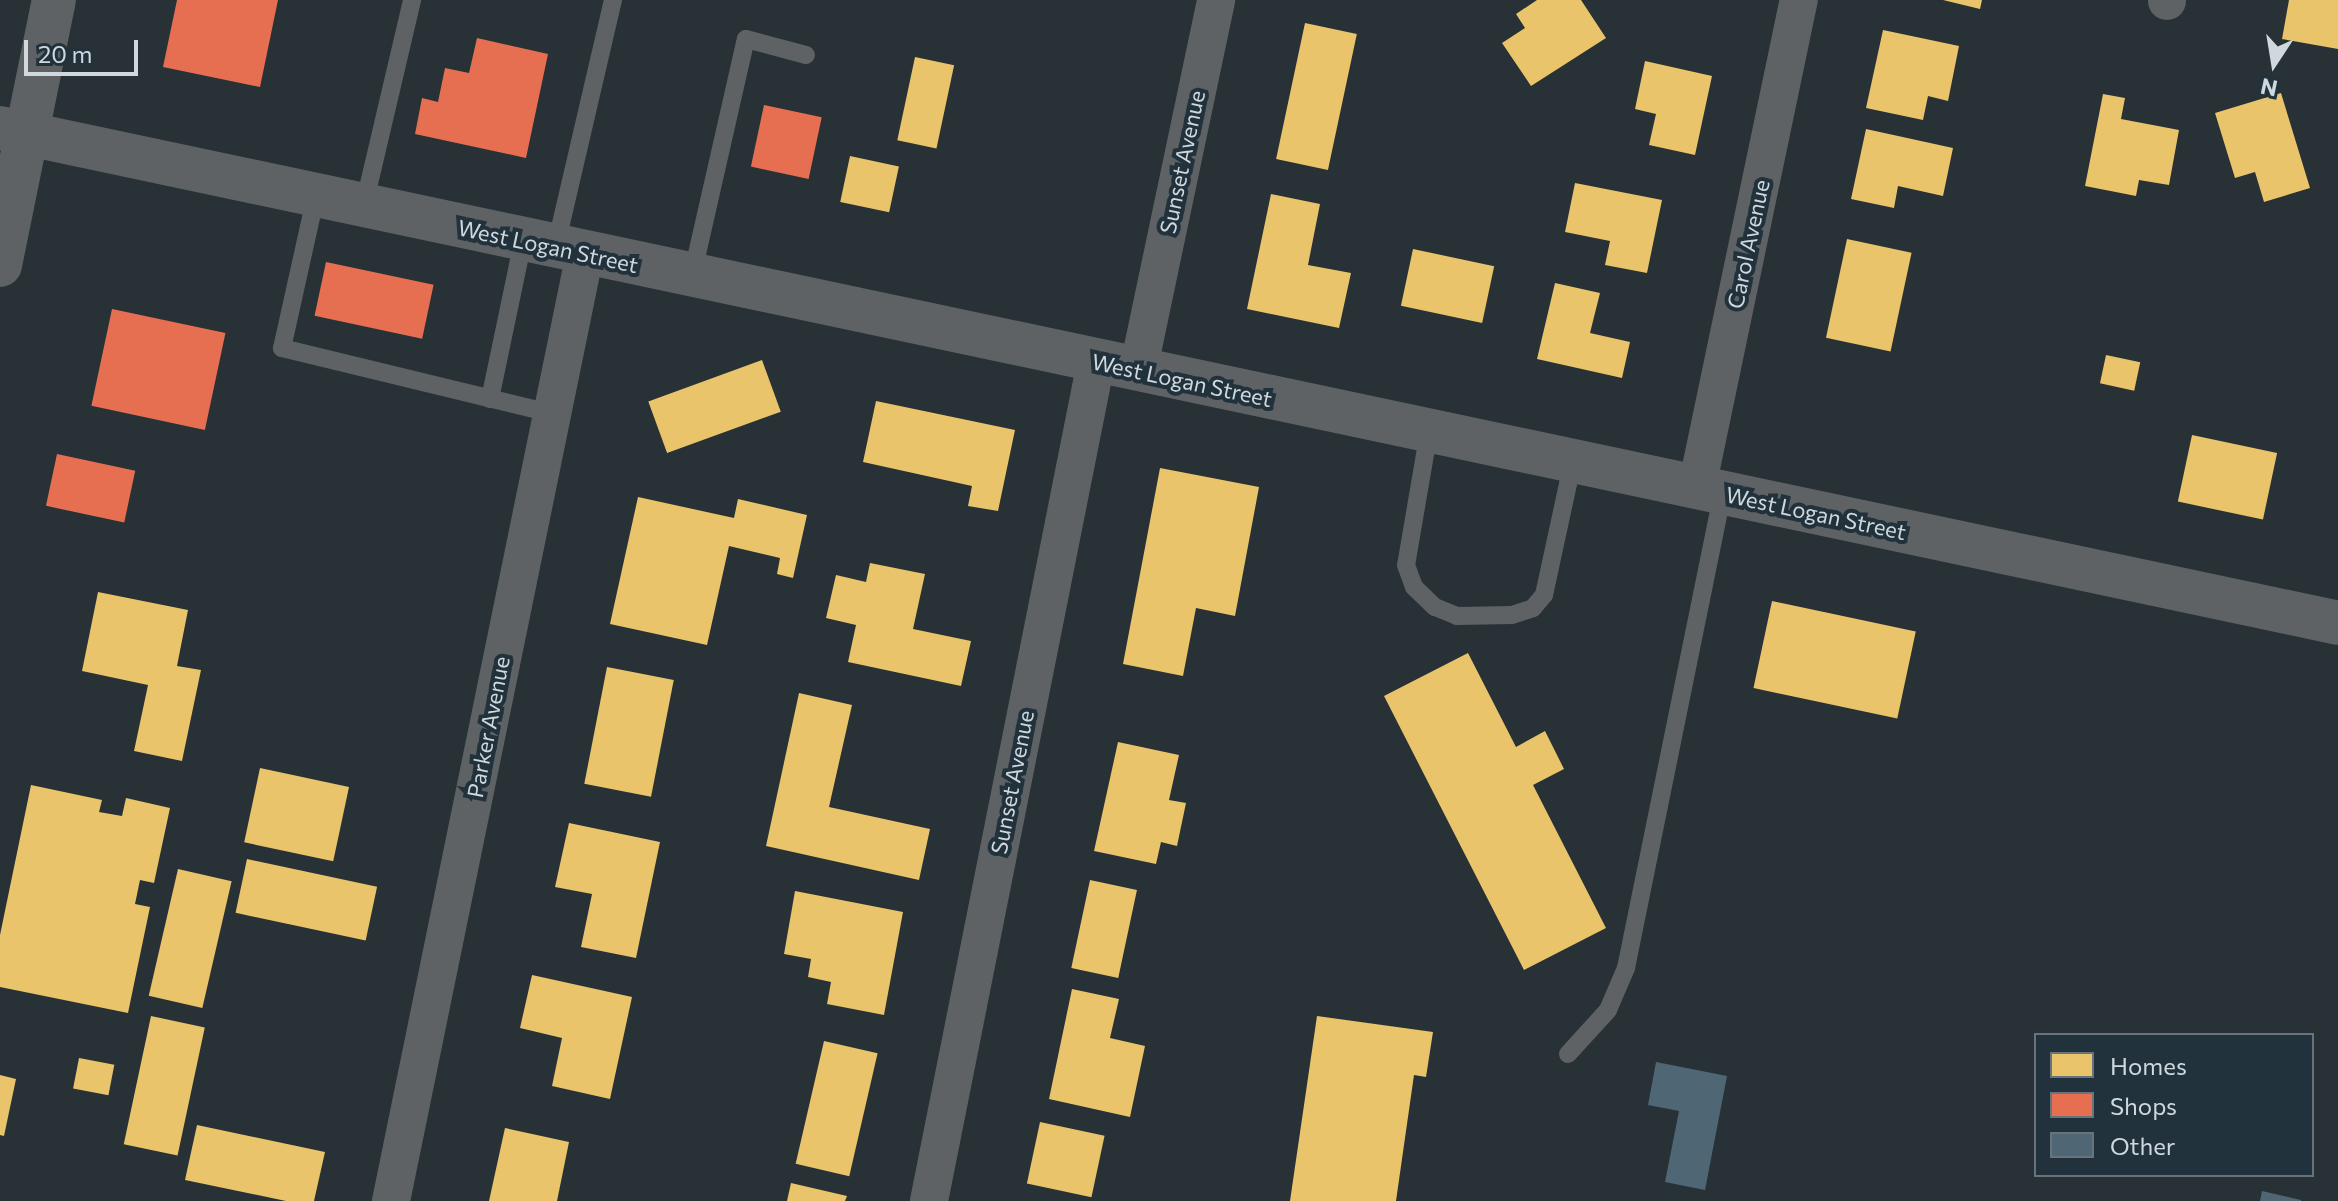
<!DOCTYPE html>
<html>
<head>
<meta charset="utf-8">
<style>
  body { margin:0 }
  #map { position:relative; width:2338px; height:1201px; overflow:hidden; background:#283136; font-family:Commissioner,sans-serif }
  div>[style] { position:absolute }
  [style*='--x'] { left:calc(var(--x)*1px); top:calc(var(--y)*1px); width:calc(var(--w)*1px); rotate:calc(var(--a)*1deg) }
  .homes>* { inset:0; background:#e9c46a; transform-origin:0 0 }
  .shops>* { inset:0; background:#e76f51; transform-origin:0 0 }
  .building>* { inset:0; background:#4f6774 }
  .service>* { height:18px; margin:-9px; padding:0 9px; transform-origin:9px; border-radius:9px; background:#5e6265 }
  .minor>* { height:38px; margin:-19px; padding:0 19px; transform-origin:19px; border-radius:19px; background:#5e6265 }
  .tertiary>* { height:44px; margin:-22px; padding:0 22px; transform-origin:22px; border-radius:22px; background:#5e6265 }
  span { translate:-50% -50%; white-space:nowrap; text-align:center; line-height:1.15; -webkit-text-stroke:8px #22323c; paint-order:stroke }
  .street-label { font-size:22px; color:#ced8de }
  .legend { position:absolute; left:2034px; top:1033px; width:280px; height:144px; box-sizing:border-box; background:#22323c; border:2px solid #67747d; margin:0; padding:10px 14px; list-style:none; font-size:24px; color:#ced8de }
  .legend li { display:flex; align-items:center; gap:16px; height:40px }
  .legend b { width:40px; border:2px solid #67747d }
  .north { position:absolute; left:2234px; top:24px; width:80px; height:80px; -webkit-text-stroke:6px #22323c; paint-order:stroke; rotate:192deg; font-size:22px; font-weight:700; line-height:32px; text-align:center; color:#ced8de }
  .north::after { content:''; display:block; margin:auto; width:28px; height:36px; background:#ced8de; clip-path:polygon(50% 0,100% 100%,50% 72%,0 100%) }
  .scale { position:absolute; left:24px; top:40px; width:114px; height:36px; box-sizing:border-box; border:4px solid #ced8de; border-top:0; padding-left:10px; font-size:24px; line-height:28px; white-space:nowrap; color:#ced8de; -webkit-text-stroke:6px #22323c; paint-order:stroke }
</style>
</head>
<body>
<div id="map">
  <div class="homes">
    <div style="clip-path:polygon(1537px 0,1581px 0,1606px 38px,1531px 86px,1502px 43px,1525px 28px,1516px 14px)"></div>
    <div style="clip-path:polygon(1943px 0,1982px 0,1980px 9px)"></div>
    <div style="clip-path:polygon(2289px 0,2338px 0,2338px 49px,2282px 39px)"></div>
    <div style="left:1305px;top:23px;width:53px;height:139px;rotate:12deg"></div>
    <div style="clip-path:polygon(1883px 30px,1959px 46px,1948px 101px,1928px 96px,1923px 120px,1866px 108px)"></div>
    <div style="left:915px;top:57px;width:40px;height:85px;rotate:12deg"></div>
    <div style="clip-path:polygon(1645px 61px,1712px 76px,1695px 155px,1649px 145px,1656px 114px,1635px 109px)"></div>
    <div style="clip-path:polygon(2281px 93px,2310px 188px,2264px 202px,2255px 172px,2235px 178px,2215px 113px)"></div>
    <div style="clip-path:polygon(2103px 94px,2125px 98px,2121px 119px,2179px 130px,2169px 185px,2139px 180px,2136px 196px,2085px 186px)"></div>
    <div style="clip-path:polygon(1866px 129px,1953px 148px,1943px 196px,1898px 186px,1894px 208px,1851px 199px)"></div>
    <div style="left:850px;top:156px;width:50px;height:47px;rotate:12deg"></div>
    <div style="clip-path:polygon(1575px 183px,1662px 200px,1647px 273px,1605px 265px,1610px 241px,1565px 232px)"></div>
    <div style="clip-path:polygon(1271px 194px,1320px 204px,1308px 265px,1351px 273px,1339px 328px,1247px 309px)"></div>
    <div style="left:1847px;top:239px;width:66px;height:101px;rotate:12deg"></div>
    <div style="left:1413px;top:249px;width:83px;height:58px;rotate:12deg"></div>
    <div style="clip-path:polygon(1555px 283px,1600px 293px,1590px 333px,1630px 342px,1622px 378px,1537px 359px)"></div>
    <div style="left:2106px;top:355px;width:35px;height:29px;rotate:12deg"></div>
    <div style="left:762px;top:360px;width:55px;height:121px;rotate:70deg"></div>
    <div style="clip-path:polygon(876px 401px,1015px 430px,998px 511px,968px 506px,972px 486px,863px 462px)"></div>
    <div style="left:2192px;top:435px;width:87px;height:68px;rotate:12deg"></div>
    <div style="clip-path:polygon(1160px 468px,1259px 487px,1235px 616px,1196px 608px,1183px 676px,1123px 664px)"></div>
    <div style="clip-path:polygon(638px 497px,734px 518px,738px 499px,807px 515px,793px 578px,777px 574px,780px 558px,729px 546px,707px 645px,610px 624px)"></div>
    <div style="clip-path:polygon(870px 563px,925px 574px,913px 629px,971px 641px,961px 686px,848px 662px,856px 625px,826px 618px,836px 575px,866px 582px)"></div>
    <div style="clip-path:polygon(98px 592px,188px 610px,177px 666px,201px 670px,182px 761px,134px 751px,148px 685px,82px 671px)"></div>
    <div style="left:1772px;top:601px;width:147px;height:89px;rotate:12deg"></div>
    <div style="clip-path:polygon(1468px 653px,1516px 747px,1545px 731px,1564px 769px,1533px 785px,1606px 928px,1524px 970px,1384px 696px)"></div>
    <div style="left:607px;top:667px;width:68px;height:119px;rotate:11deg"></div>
    <div style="clip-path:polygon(799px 693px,852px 705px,829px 807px,930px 829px,919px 880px,766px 846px)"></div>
    <div style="clip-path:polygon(1118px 742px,1179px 755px,1169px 800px,1186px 803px,1177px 846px,1161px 842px,1156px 864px,1094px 851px)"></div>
    <div style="left:260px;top:768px;width:91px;height:76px;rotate:12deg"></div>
    <div style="clip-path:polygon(31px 785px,102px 800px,99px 812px,122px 816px,126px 798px,170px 808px,154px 883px,140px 880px,135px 904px,150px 907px,128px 1013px,0 987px,0 935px)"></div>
    <div style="clip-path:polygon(569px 823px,660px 842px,636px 958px,581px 947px,592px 894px,555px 887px)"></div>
    <div style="left:247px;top:859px;width:133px;height:55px;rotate:12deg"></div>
    <div style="left:178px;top:869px;width:55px;height:130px;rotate:13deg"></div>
    <div style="left:1090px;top:880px;width:48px;height:90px;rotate:12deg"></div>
    <div style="clip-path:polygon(795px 891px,903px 912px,884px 1015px,827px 1004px,831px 982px,808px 977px,811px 959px,784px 954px)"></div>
    <div style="clip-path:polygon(532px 975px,632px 997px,610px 1099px,552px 1086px,562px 1038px,520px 1028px)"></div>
    <div style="clip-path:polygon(1072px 989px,1119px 999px,1110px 1038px,1145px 1046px,1130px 1117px,1049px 1099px)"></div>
    <div style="left:151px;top:1016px;width:55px;height:131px;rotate:12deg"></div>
    <div style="clip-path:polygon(1317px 1016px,1433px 1032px,1426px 1077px,1414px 1075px,1396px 1201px,1290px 1201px)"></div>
    <div style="left:824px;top:1041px;width:55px;height:126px;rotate:13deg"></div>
    <div style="left:79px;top:1058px;width:36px;height:31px;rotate:11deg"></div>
    <div style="clip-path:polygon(0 1075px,16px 1079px,4px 1136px,0 1135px)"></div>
    <div style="left:1040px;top:1122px;width:66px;height:63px;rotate:12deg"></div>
    <div style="clip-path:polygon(197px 1125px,325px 1152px,314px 1201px,286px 1201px,185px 1180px)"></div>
    <div style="clip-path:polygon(505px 1128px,569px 1142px,557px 1201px,489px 1201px)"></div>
    <div style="clip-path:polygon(791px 1183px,847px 1196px,845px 1201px,787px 1201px)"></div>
  </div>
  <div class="shops">
    <div style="clip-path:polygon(177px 0,278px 0,260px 87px,163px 67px)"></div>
    <div style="clip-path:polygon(477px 38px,548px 54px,526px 158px,415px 134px,422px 98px,438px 102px,445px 68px,469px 73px)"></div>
    <div style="left:764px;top:105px;width:59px;height:63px;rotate:12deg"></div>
    <div style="left:326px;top:262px;width:110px;height:55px;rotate:12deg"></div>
    <div style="left:112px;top:309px;width:116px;height:99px;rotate:12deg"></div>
    <div style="left:57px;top:454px;width:80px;height:53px;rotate:12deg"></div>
  </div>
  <div class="building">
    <div style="clip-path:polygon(1656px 1062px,1727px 1076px,1705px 1190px,1665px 1182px,1679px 1111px,1648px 1105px)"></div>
    <div style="clip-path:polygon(2262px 1191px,2301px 1200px,2301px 1201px,2260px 1201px)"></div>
  </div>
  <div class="service">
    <div style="--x:316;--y:195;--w:157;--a:102.5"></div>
    <div style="--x:282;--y:348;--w:277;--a:13.6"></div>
    <div style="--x:364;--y:205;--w:211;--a:-76.8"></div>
    <div style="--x:556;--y:245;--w:252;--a:-76.9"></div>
    <div style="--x:692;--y:276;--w:243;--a:-77.2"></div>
    <div style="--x:746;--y:39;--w:62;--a:14.9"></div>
    <div style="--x:490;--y:399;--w:161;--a:-78.2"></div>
    <div style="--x:1429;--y:431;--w:136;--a:99.7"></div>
    <div style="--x:1406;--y:565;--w:23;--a:70"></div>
    <div style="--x:1414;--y:587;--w:29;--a:44"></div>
    <div style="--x:1435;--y:607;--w:24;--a:22"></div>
    <div style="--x:1457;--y:616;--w:55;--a:-1"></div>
    <div style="--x:1512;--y:615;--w:22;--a:-18"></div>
    <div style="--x:1533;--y:608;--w:17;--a:-50"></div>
    <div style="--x:1544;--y:595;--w:137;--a:-77.8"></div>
    <div style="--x:1568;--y:1054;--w:59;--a:-47.7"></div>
    <div style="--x:1608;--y:1010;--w:46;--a:-66.8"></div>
    <div style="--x:1626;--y:968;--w:485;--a:-78.5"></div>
  </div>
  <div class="minor">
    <div style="--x:2167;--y:0;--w:1;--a:90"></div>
    <div style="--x:1138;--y:371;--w:379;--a:-78.1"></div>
    <div style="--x:1697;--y:487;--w:498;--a:-78.2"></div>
    <div style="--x:391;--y:1201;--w:968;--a:-78.43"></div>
    <div style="--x:929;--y:1201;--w:855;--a:-78.74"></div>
  </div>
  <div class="tertiary">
    <div style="--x:0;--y:128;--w:2390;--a:11.95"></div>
    <div style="--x:0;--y:265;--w:270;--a:-78.5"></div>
  </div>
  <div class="street-label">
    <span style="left:1182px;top:162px;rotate:-78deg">Sunset Avenue</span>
    <span style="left:1748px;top:244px;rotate:-78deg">Carol Avenue</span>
    <span style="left:548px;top:246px;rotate:12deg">West Logan Street</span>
    <span style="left:1182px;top:380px;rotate:12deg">West Logan Street</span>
    <span style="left:1816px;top:513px;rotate:12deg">West Logan Street</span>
    <span style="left:488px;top:727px;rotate:-79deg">Parker Avenue</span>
    <span style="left:1012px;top:782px;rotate:-79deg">Sunset Avenue</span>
  </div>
  <ul class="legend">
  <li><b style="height:22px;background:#e9c46a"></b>Homes</li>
  <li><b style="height:22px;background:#e76f51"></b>Shops</li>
  <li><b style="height:22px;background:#4f6774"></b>Other</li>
  </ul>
  <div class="north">N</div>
  <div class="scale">20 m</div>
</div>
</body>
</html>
